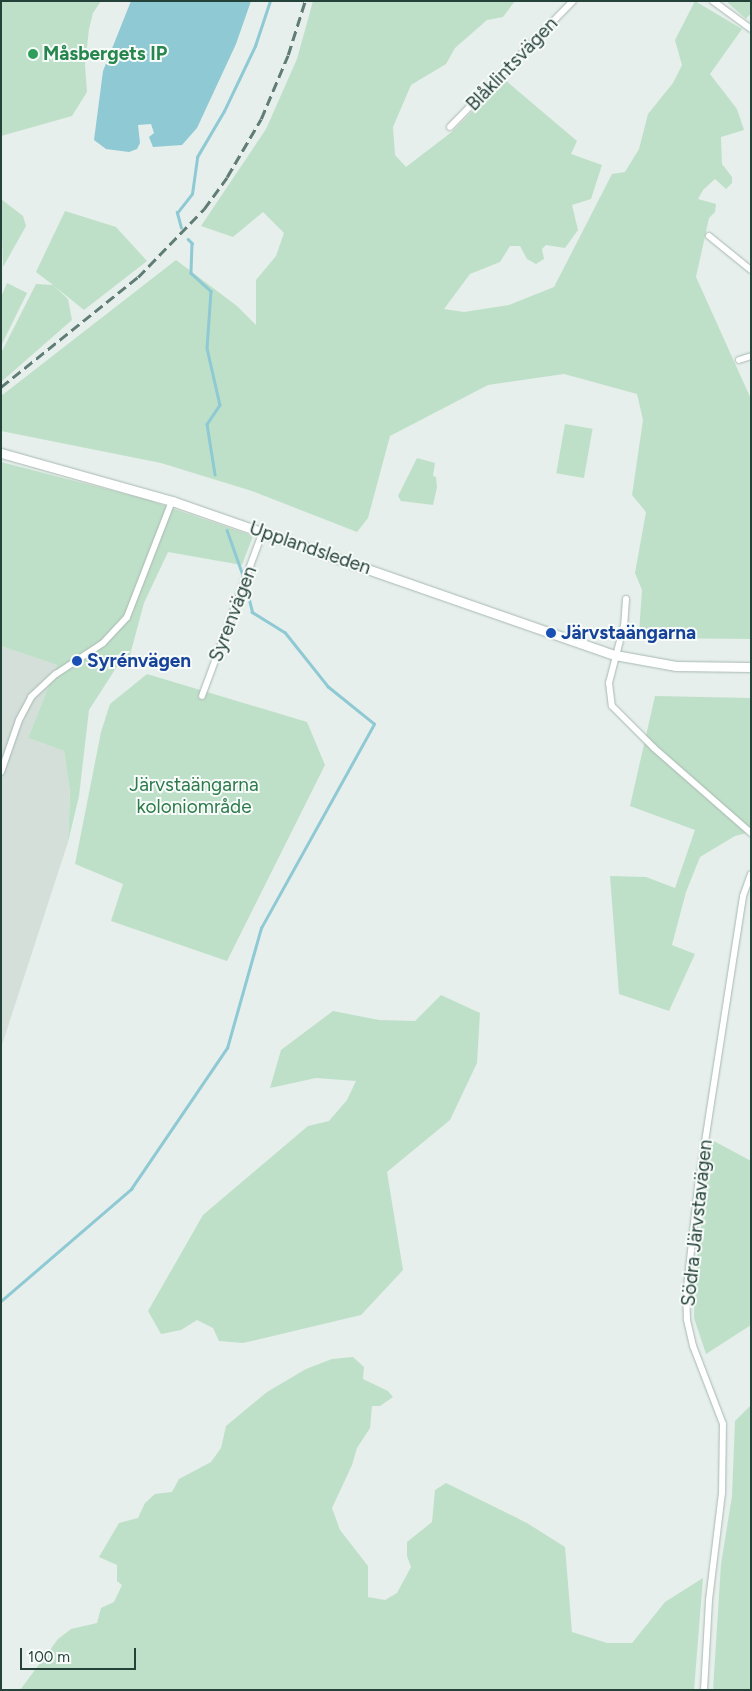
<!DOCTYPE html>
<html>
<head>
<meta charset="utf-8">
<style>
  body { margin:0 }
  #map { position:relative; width:752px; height:1691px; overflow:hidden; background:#e6efeb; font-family:Figtree,sans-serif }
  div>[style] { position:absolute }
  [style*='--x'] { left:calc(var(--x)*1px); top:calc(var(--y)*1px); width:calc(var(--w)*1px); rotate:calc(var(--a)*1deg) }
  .built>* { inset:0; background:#d4dfda }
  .green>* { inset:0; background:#bfe0c8; transform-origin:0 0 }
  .water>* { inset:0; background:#8ec9d4 }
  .stream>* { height:2.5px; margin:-1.25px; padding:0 1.25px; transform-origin:1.25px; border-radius:1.25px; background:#8ec9d4 }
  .roads { filter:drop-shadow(0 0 1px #a8b8b2) drop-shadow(0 0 1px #a8b8b2) }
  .street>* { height:6px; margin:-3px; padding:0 3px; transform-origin:3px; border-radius:3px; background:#fff }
  .secondary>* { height:9px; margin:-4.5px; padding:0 4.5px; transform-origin:4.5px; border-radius:4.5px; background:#fff }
  .rail>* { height:2.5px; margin-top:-1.25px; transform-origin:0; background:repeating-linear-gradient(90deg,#5f7d75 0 10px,transparent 0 15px) }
  .dots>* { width:14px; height:14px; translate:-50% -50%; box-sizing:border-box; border:2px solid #f7fbf9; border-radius:50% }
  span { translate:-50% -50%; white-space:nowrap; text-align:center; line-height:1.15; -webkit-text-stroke:4px #f7fbf9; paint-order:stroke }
  .leisure-label { font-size:19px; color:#27864d; font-weight:700 }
  .left { translate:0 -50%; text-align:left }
  .street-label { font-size:19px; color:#24423a }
  .transit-label { font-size:19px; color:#164399; font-weight:700 }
  .park-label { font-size:19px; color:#2d7a4b }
  .frame { position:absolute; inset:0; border:2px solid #24423a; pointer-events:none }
  .scale { position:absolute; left:20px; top:1648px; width:116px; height:22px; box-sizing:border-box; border:2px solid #24423a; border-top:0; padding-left:6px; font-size:15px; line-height:18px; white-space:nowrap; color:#24423a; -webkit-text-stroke:4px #f7fbf9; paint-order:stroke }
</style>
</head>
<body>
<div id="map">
  <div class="built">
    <div style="clip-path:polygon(1px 646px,57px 665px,28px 738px,64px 751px,70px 792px,68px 842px,1px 1048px)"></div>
  </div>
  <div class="green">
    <div style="clip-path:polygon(1px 1px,101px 1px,93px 13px,89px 29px,85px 65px,87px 92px,72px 116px,1px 136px)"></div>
    <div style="clip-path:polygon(313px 1px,515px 1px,503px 17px,487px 20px,455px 48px,446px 64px,411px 85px,393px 127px,395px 155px,406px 167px,453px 131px,504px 79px,577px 141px,571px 154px,602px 165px,591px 199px,572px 205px,578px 230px,565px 248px,546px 245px,542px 249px,544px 259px,536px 264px,527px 259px,520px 246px,510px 246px,500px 262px,470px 274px,444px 309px,464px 312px,509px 305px,554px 287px,612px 174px,625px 172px,639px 149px,648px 114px,673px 83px,682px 65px,675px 40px,695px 1px,742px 29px,710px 74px,737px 109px,744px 130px,721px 137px,722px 164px,732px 177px,732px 183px,726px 189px,715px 179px,703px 190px,698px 199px,716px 204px,715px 212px,709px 218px,696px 277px,751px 399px,751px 639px,651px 638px,639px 633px,642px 590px,635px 573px,646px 512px,632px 495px,643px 420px,637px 394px,564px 374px,488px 385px,390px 436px,368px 518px,357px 532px,252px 491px,161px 463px,1px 431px,1px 396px,176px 260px,237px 306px,256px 325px,256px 280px,276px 256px,284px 233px,263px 212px,233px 237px,201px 226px,266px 129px,297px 59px)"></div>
    <div style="clip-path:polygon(726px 1px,751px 1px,751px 13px,746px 19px)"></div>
    <div style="clip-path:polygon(1px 199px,23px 216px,26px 226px,3px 267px)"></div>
    <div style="clip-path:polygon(65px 211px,116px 227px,147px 261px,84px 310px,53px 285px,68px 299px,72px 320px,1px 382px,1px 353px,36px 284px,53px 285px,36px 272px)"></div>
    <div style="clip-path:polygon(7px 283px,27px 293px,1px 346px,1px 297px)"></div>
    <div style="left:565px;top:424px;width:28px;height:50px;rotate:10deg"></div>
    <div style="clip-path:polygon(417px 458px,435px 463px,433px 476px,436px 477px,437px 487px,433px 505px,401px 501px,398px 496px)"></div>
    <div style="clip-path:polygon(1px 462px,145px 499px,253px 536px,242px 565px,168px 552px,144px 603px,130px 655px,116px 668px,89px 710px,79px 796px,68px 842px,70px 792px,64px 751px,28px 738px,57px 665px,1px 646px)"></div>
    <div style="clip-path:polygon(147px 674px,307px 722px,325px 765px,227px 961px,111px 921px,123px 884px,75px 864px,101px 732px,110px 704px)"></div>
    <div style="clip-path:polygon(655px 696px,751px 698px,751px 832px,735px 836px,700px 857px,686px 892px,672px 945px,695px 954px,669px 1011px,619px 994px,610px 876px,646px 877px,675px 888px,695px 830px,630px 806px)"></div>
    <div style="clip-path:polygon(441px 995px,480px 1013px,477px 1063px,450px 1120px,387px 1172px,403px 1270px,361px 1315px,243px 1343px,219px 1341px,213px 1328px,197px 1320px,181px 1330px,161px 1334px,148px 1311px,203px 1215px,308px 1126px,329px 1121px,347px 1100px,356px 1081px,316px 1078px,270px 1088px,281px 1050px,333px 1011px,379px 1020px,415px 1021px)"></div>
    <div style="clip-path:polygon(712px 1140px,751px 1161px,751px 1325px,706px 1354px,694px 1318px,695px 1273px)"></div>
    <div style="clip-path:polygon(353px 1357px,364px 1367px,363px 1379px,388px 1391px,393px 1397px,380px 1406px,372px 1406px,370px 1428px,357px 1448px,352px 1465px,332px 1508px,340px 1530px,368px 1566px,368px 1597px,385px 1600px,397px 1593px,411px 1567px,407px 1556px,407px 1542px,432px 1522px,435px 1490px,446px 1483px,527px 1523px,565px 1547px,572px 1632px,607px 1643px,632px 1643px,665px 1602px,703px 1578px,694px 1690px,20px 1690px,58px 1639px,71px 1629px,97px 1623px,101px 1608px,114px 1602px,122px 1585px,117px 1581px,117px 1565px,99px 1557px,119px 1523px,138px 1518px,145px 1503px,155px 1494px,172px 1492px,179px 1479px,211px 1462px,221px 1448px,226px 1426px,267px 1392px,306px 1369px,332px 1359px)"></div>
    <div style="clip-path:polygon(751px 1405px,751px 1690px,713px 1690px,721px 1564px,732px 1496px,735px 1421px)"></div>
  </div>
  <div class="water">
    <div style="clip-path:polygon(131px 1px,251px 1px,236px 44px,197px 128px,182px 145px,153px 147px,149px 137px,154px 133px,151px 124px,138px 125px,140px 143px,137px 149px,129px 152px,106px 149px,94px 140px,103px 71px)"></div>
  </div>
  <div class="stream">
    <div style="--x:181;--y:228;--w:16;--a:-105"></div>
    <div style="--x:177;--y:213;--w:24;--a:-52"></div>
    <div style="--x:192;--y:194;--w:37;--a:-82"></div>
    <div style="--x:197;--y:157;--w:53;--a:-59.6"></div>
    <div style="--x:224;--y:111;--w:72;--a:-64.5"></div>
    <div style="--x:255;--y:46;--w:47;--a:-71.6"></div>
    <div style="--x:188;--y:239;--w:6;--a:45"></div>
    <div style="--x:192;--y:243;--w:30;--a:92"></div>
    <div style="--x:191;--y:273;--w:27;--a:42"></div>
    <div style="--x:211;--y:291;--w:57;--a:94"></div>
    <div style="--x:207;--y:348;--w:58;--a:77.2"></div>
    <div style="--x:220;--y:405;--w:23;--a:124"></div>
    <div style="--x:207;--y:424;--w:51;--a:80.9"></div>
    <div style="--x:227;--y:530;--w:51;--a:70.5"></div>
    <div style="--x:1;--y:1301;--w:172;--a:-40.7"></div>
    <div style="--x:131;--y:1189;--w:171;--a:-55.8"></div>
    <div style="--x:227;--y:1048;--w:125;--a:-74.2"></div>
    <div style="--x:261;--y:928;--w:233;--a:-61"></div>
    <div style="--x:374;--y:724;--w:59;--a:-141.2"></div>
    <div style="--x:328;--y:687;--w:69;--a:-128.5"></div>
    <div style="--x:285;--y:633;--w:39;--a:-148"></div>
    <div style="--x:252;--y:612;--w:30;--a:-104"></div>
  </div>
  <div class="roads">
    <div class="street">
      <div style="--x:713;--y:1;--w:47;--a:36.4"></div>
      <div style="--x:450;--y:127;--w:176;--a:-45.7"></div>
      <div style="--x:709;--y:236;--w:54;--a:39"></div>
      <div style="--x:739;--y:360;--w:13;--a:-18"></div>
      <div style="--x:626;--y:599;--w:26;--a:94"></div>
      <div style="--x:624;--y:625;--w:60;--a:104.5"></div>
      <div style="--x:609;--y:683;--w:23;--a:83"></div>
      <div style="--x:612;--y:706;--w:59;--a:45"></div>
      <div style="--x:654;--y:748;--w:129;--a:41.2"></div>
      <div style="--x:202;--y:696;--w:176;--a:-69.7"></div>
      <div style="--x:1;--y:772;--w:55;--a:-70.9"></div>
      <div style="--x:19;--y:720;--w:26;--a:-62"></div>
      <div style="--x:31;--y:697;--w:34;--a:-43"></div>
      <div style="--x:56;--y:674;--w:56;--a:-33.4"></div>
      <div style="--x:103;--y:643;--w:35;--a:-47"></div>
      <div style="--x:127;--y:617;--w:124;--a:-68.8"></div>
      <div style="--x:704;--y:1690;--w:90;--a:-86.8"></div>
      <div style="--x:709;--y:1600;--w:108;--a:-83.1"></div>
      <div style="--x:722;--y:1493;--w:69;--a:-89.2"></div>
      <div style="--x:723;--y:1424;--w:84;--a:-111"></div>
      <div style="--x:693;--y:1346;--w:28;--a:-103"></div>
      <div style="--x:687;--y:1319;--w:23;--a:-92"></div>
      <div style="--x:686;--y:1296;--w:110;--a:-83.7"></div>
      <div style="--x:698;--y:1187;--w:294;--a:-81.2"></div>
      <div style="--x:743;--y:896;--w:23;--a:-70"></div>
    </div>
    <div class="secondary">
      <div style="--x:1;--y:453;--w:178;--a:15.7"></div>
      <div style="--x:172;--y:501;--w:469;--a:19.2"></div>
      <div style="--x:615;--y:655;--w:62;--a:10.2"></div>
      <div style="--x:676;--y:666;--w:75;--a:0.8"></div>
    </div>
  </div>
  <div class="rail">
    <div style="--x:1;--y:387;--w:176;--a:-38.8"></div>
    <div style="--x:138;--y:277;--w:95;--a:-45.9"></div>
    <div style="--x:204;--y:209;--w:39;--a:-54"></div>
    <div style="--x:227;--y:177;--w:67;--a:-59.6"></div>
    <div style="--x:261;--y:119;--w:69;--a:-67.1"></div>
    <div style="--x:288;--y:55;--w:57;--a:-72.5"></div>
  </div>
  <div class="dots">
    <div style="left:33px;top:54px;background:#2e9e5b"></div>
    <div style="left:551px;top:633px;background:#1a4fb4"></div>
    <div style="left:77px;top:661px;background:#1a4fb4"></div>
  </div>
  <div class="leisure-label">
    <span class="left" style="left:43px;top:54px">Måsbergets IP</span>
  </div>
  <div class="street-label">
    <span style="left:512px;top:64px;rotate:-46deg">Blåklintsvägen</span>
    <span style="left:310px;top:548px;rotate:19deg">Upplandsleden</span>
    <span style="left:233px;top:614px;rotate:-69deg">Syrenvägen</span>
    <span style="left:697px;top:1223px;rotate:-84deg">Södra Järvstavägen</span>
  </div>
  <div class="transit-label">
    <span class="left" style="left:561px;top:633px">Järvstaängarna</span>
    <span class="left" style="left:87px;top:661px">Syrénvägen</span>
  </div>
  <div class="park-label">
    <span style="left:194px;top:796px">Järvstaängarna<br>koloniområde</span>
  </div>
  <div class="frame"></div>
  <div class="scale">100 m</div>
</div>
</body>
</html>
